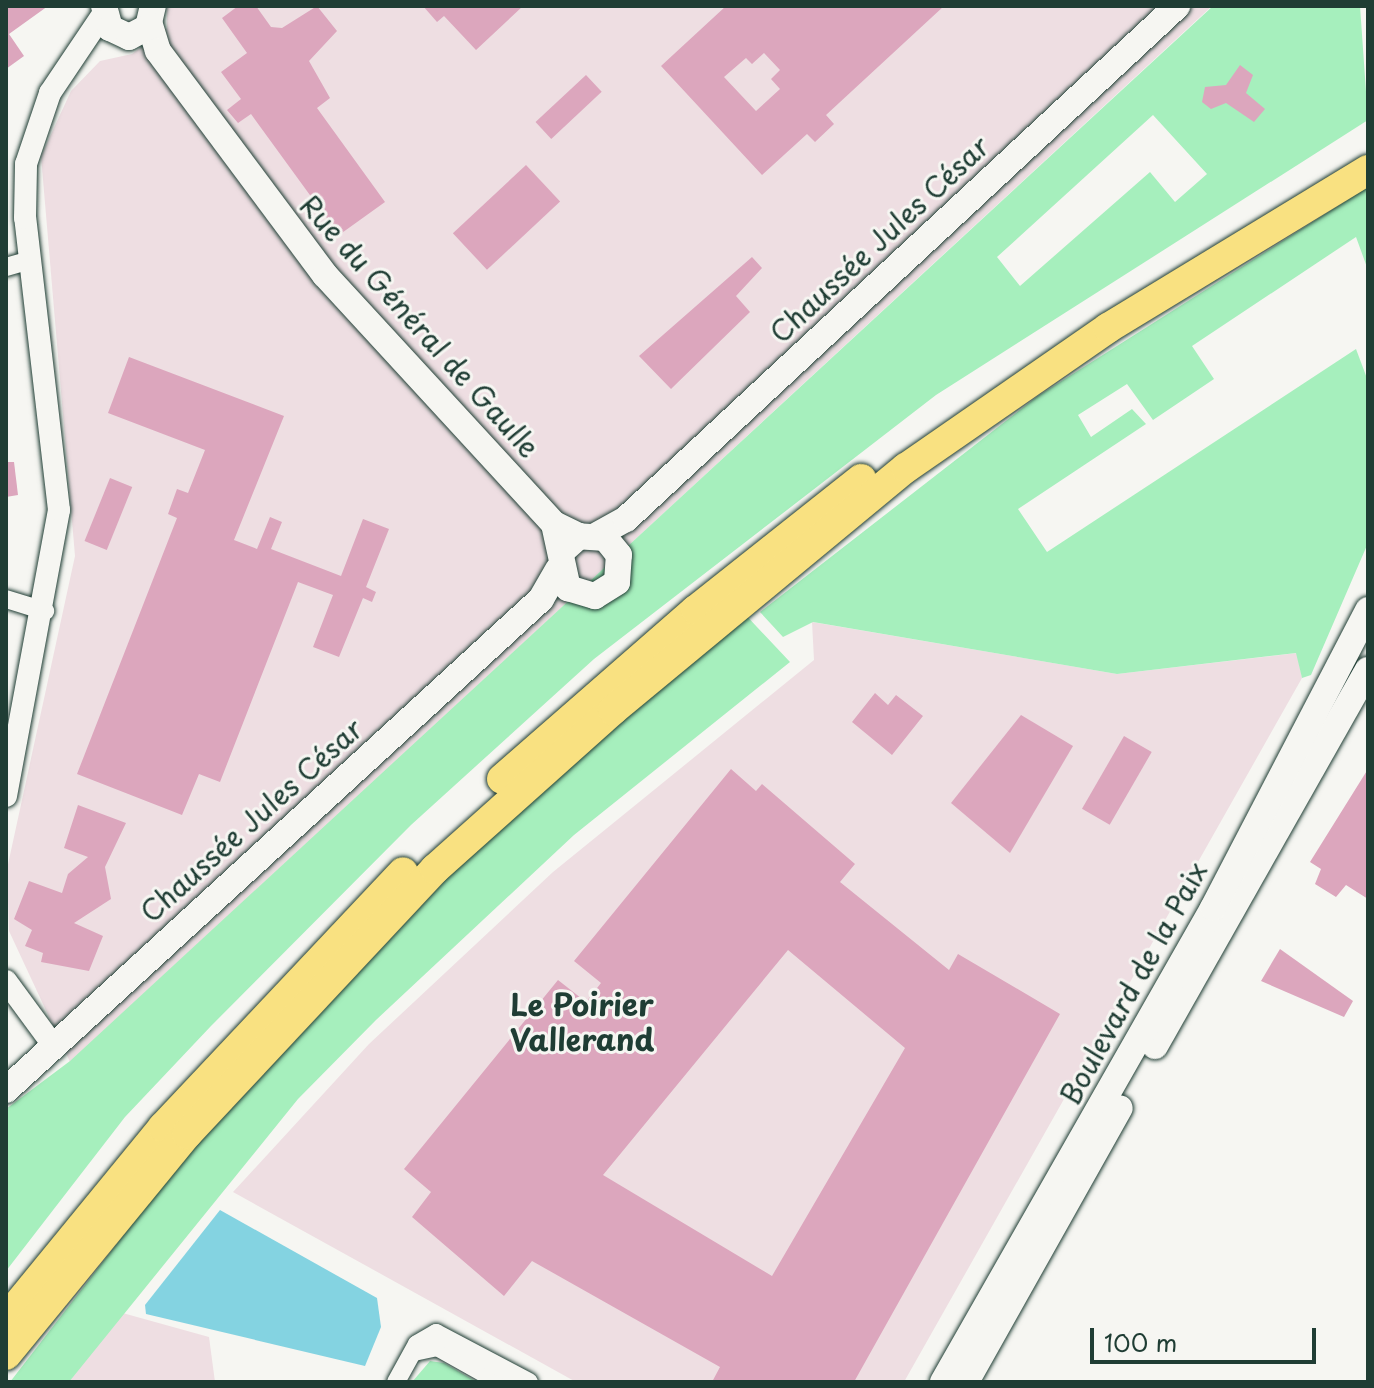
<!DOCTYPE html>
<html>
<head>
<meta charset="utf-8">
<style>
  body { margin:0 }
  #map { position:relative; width:1374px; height:1388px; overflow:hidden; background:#f6f6f2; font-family:"Playpen Sans",sans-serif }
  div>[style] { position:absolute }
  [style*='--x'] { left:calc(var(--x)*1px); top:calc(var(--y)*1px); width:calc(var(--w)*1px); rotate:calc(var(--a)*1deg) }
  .built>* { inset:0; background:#eedee2 }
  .green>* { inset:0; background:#a6efbd }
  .water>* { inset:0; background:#84d3e1 }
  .building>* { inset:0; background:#dca6bd; transform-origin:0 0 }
  .roads { filter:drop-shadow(0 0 2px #1f3d34) drop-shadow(0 0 2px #1f3d34) }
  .minor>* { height:18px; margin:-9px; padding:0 9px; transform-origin:9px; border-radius:9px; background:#f6f6f2 }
  .tertiary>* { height:22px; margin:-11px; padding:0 11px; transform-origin:11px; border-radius:11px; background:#f6f6f2 }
  .secondary>* { height:26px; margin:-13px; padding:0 13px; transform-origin:13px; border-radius:13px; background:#f6f6f2 }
  .trunk>* { height:30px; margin:-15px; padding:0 15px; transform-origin:15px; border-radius:15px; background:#f9e181 }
  span { translate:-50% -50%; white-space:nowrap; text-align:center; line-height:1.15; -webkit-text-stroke:6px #f6f6f2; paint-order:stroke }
  .street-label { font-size:28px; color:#1f3d34 }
  .neighbourhood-label { font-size:30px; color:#1f3d34; font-weight:700 }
  .frame { position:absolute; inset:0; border:8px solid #1f3d34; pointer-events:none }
  .scale { position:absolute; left:1090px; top:1328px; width:226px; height:36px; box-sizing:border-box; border:4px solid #1f3d34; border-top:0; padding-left:10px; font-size:24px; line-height:28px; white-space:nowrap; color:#1f3d34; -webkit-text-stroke:6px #f6f6f2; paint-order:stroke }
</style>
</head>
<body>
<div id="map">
  <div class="built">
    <div style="clip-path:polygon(167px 6px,1212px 6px,70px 1062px,9px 931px,7px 869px,75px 556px,41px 156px,71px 91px,100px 61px,132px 54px,167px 28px)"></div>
    <div style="clip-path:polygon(812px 622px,1117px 674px,1297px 653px,1302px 678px,904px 1382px,576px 1382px,233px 1192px,369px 1044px,553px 872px,814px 660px)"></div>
    <div style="clip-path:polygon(119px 1312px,209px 1337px,215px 1382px,69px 1382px)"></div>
  </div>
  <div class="green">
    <div style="clip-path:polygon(evenodd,1213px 6px,1360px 6px,1368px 120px,936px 395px,594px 659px,411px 825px,211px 1026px,125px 1117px,6px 1271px,6px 1109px,70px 1061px,1213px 6px,1153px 115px,1207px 174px,1175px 202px,1150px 172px,1020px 286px,997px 257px,1153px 115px)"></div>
    <div style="clip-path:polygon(1368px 187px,1368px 270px,1356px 237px,1192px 346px,1214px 379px,1153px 420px,1127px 384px,1078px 415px,1091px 437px,1132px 409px,1146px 424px,1018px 509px,1047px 552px,1356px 349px,1368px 381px,1368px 543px,1311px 675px,1302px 678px,1296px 653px,1117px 674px,813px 622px,783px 637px,760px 612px,1038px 396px)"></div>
    <div style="clip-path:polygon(742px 611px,790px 662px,574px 835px,376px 1020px,298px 1099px,69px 1382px,10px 1382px,174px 1170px,467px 857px)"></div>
    <div style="clip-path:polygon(430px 1361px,444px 1363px,477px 1382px,412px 1382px)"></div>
  </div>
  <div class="water">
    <div style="clip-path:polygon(220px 1210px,377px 1298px,381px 1327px,365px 1366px,146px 1314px,145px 1305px)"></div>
  </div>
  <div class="building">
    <div style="clip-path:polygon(6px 6px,48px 6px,9px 34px,24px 56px,6px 69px)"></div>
    <div style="clip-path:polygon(238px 6px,256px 6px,271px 27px,282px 28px,317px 6px,337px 31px,309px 61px,330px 98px,317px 108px,385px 202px,339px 235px,251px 114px,238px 123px,227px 110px,241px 99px,221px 72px,247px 53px,222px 18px)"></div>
    <div style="clip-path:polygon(423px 6px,523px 6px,476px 50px,444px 16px,437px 22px)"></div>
    <div style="clip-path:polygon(evenodd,726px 6px,944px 6px,826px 115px,834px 124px,815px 142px,807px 134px,762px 175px,661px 66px,726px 6px,764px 53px,780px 70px,771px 79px,780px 89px,756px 111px,724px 77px,746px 58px,752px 64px,764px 53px)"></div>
    <div style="clip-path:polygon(1240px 65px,1253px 75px,1246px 93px,1265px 109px,1254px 122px,1226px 103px,1211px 109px,1202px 102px,1205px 87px,1226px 85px)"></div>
    <div style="left:586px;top:75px;width:23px;height:69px;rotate:47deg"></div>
    <div style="left:526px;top:165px;width:50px;height:100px;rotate:47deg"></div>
    <div style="clip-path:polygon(752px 257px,762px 268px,736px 296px,750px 312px,671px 389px,639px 356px)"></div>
    <div style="clip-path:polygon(129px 357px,284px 416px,234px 540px,257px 549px,270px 517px,282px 522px,271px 549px,341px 576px,363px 519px,389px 529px,366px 587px,376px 592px,372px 602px,363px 598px,339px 657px,313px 647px,333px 595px,298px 582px,220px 782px,199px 774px,182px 815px,77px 774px,177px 518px,168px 514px,177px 489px,188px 493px,205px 450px,108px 413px)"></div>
    <div style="clip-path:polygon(6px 462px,14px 462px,18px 495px,6px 497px)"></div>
    <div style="left:110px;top:478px;width:24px;height:68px;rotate:22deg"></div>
    <div style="clip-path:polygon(875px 693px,888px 705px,896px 695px,923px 716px,892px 755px,852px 722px)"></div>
    <div style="clip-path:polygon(1021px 715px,1073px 746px,1010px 853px,951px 803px)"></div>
    <div style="left:1124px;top:736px;width:32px;height:84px;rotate:30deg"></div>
    <div style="clip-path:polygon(evenodd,731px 769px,756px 791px,762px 784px,855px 864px,840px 882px,949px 970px,958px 954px,1060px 1014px,854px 1382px,712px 1382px,720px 1367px,532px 1261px,504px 1296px,412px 1217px,431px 1192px,404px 1169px,558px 980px,586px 1002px,601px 983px,574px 961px,731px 769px,788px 950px,905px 1048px,772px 1276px,603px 1175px,788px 950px)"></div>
    <div style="clip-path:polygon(1368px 769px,1368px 899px,1346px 885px,1336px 897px,1315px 884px,1321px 869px,1310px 862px)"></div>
    <div style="clip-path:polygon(78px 805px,126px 823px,105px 867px,111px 899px,74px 923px,103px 936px,89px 971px,41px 962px,43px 953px,25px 946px,32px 930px,14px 919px,29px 881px,62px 893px,68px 874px,88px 857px,64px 848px)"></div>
    <div style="clip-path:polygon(1280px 949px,1353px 1001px,1344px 1017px,1261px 981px)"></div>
  </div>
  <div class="roads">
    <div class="minor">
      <div style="--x:6;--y:267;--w:26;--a:-16"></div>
      <div style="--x:6;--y:599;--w:41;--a:17.1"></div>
      <div style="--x:414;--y:1352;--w:24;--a:-12"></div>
      <div style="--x:437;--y:1347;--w:72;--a:29.1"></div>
      <div style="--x:396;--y:1382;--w:43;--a:-61.1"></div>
      <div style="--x:417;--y:1344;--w:22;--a:-30"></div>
      <div style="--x:436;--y:1333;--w:105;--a:27.8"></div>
    </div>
    <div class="tertiary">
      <div style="--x:6;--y:796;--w:291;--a:-79.5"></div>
      <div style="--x:59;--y:510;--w:294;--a:-96.6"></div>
      <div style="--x:25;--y:218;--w:54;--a:-88.9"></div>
      <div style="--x:26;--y:164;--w:75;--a:-71.3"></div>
      <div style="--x:50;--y:93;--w:95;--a:-56.1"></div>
      <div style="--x:6;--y:981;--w:79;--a:53.7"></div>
    </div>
    <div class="secondary">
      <div style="--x:104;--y:6;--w:23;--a:75"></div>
      <div style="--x:110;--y:28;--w:21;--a:25"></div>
      <div style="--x:129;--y:37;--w:21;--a:-28"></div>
      <div style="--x:148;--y:27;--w:22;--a:-77"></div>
      <div style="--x:150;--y:25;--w:27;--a:73"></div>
      <div style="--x:158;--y:51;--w:279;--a:53.3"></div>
      <div style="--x:325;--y:275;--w:338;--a:47.4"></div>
      <div style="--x:554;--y:524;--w:28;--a:26"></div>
      <div style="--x:554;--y:524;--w:66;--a:77.7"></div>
      <div style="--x:568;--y:588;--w:28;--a:17"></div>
      <div style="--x:595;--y:596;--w:26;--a:-32"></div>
      <div style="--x:617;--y:582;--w:27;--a:-86"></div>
      <div style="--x:619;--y:555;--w:22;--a:-129"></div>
      <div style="--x:605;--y:538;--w:26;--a:-176"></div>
      <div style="--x:579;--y:536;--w:24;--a:138"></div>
      <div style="--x:597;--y:535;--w:33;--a:-29"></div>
      <div style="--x:626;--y:519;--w:753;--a:-42.95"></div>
      <div style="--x:1155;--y:1046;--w:432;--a:-60.5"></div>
      <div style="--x:6;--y:1090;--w:726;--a:-42.54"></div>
      <div style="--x:541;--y:599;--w:34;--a:-60"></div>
      <div style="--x:943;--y:1382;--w:546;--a:-60.33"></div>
      <div style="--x:1213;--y:908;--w:336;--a:-62.5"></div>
      <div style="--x:966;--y:1382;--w:314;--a:-60.7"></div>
    </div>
    <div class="trunk">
      <div style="--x:502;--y:779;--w:257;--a:-41.1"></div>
      <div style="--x:696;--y:610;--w:211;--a:-38.4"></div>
      <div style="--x:6;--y:1319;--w:248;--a:-50.7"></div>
      <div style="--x:163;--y:1127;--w:350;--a:-46.7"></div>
      <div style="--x:6;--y:1355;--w:286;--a:-50.7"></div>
      <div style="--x:187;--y:1134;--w:363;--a:-46.9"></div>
      <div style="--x:435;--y:869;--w:239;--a:-41.8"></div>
      <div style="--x:613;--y:710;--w:380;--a:-39.6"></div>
      <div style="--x:906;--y:468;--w:246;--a:-34.7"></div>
      <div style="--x:1108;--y:328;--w:304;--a:-31.3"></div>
    </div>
  </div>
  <div class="street-label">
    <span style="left:879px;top:239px;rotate:-43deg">Chaussée Jules César</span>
    <span style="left:420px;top:326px;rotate:48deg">Rue du Général de Gaulle</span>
    <span style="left:251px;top:820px;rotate:-42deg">Chaussée Jules César</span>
    <span style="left:1133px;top:983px;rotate:-61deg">Boulevard de la Paix</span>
  </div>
  <div class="neighbourhood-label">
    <span style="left:582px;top:1021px">Le Poirier<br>Vallerand</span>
  </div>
  <div class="frame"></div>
  <div class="scale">100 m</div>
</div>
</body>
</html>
